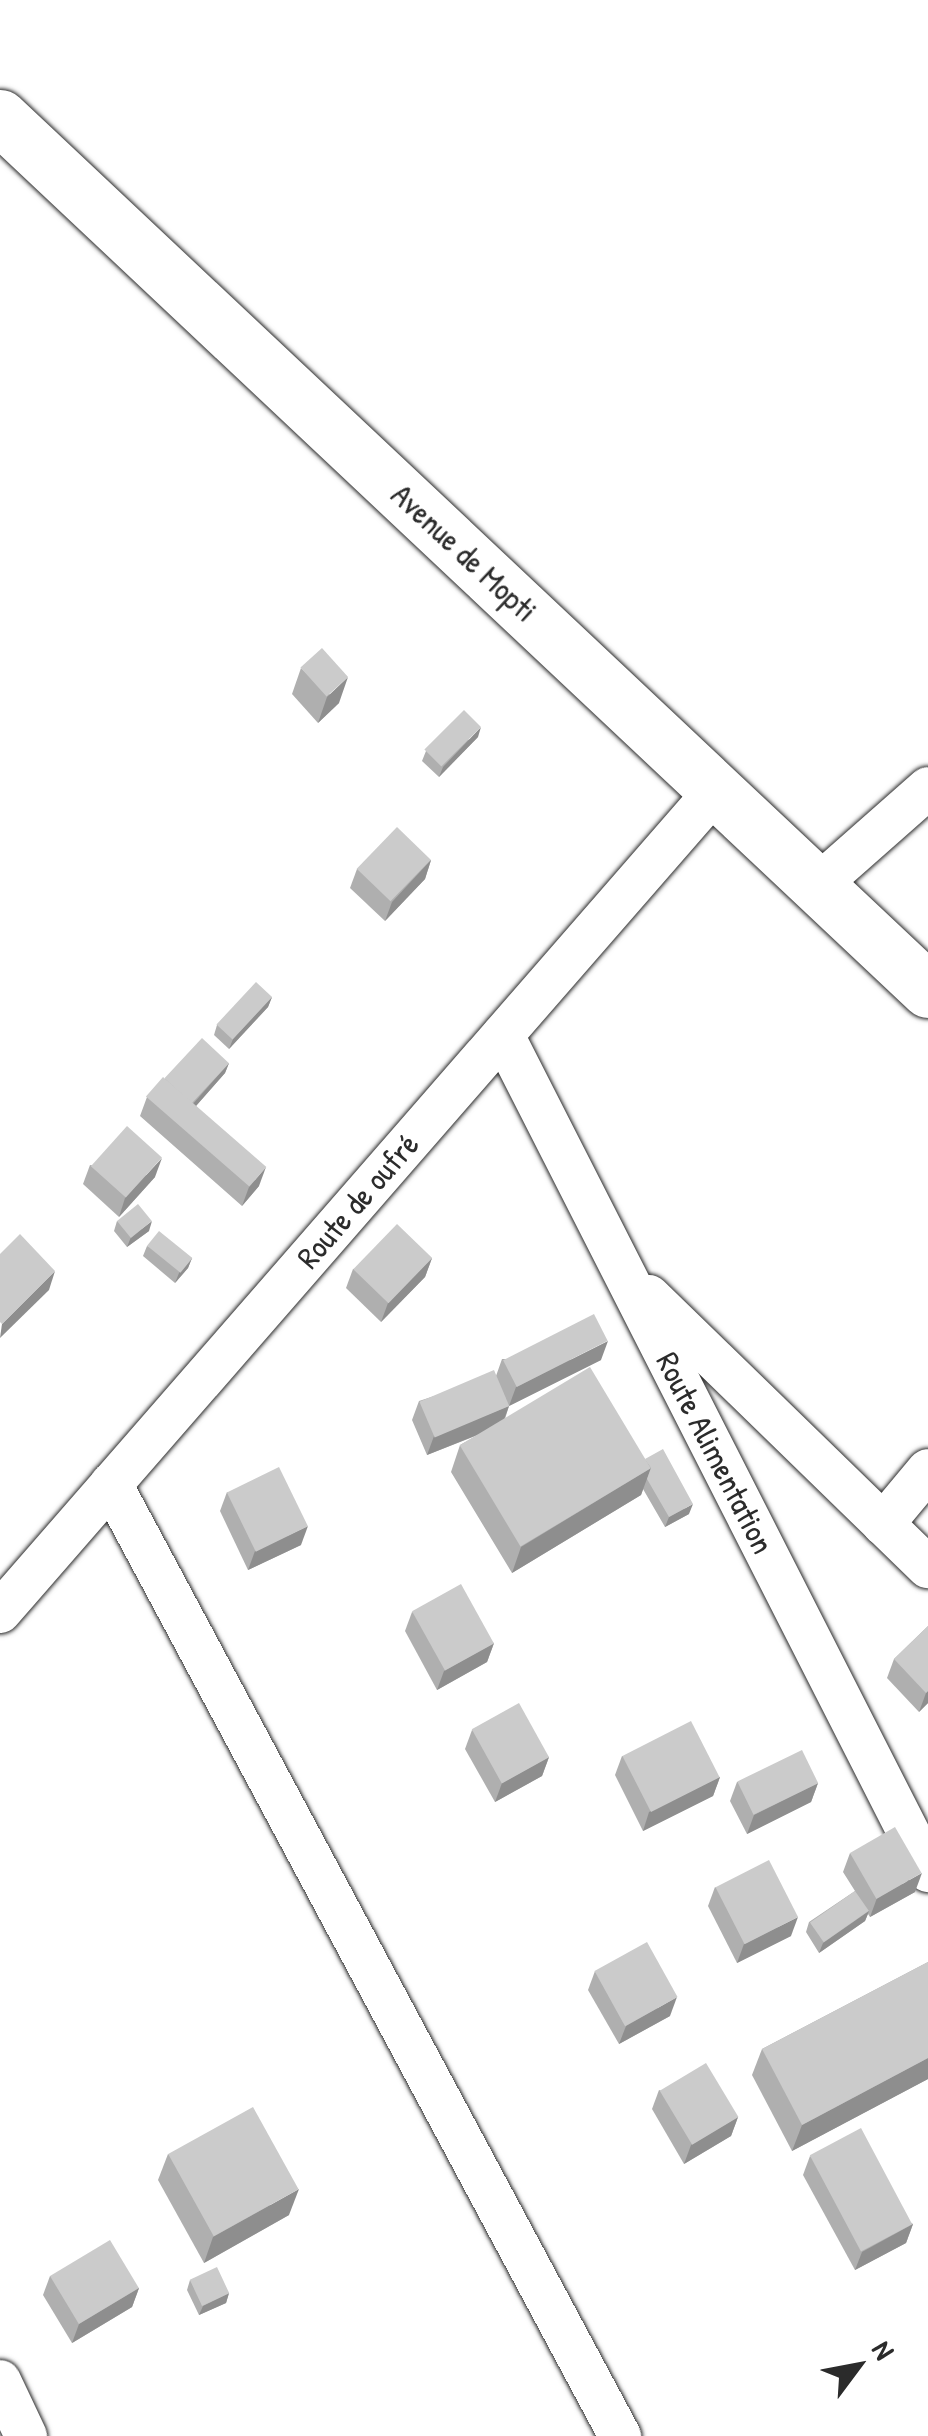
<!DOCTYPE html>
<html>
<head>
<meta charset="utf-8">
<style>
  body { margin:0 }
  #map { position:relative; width:928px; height:2436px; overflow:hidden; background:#fff; font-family:"Patrick Hand",sans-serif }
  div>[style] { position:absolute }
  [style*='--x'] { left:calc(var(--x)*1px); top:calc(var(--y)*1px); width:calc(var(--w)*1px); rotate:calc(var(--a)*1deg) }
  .roads { filter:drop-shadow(0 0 2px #2b2b2b) drop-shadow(0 0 2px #2b2b2b) }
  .street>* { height:42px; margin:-21px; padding:0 21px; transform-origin:21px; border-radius:21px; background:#fff }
  .secondary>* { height:55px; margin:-27.5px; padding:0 27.5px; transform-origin:27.5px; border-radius:27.5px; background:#fff }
  .wall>* { inset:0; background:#afafaf }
  .shaded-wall>* { inset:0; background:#8e8e8e }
  .building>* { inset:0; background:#cbcbcb; transform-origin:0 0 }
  span { translate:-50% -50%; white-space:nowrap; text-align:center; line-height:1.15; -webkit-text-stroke:10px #fff; paint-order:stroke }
  .street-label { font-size:32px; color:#2b2b2b }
  .north { position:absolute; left:808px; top:2316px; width:100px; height:100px; -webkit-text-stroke:8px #fff; paint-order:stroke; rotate:58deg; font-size:28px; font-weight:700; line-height:40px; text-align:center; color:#2b2b2b }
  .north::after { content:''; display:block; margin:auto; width:35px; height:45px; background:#2b2b2b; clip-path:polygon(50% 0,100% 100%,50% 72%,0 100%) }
</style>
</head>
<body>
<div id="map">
  <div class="roads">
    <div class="street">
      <div style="--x:817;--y:886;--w:148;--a:-41.4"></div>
      <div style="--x:503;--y:1035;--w:938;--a:63.05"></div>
      <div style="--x:649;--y:1296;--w:389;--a:44.2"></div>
      <div style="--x:111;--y:1484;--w:1080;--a:61.87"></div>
      <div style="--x:883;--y:1524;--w:70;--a:-50.2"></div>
      <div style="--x:0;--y:1612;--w:1090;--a:-48.94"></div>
      <div style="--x:0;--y:2381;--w:61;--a:64.7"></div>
    </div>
    <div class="secondary">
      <div style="--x:0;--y:117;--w:1274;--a:43.25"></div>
    </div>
  </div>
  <div class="wall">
    <div style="clip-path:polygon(301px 668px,339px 703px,318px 723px,292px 694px)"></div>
    <div style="clip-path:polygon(478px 737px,439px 777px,422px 761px,426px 751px)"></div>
    <div style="clip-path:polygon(431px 860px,425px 879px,385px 921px,350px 888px,357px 869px)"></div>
    <div style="clip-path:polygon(272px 997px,268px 1007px,229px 1049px,214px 1035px,217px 1025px)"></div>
    <div style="clip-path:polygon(229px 1063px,225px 1073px,196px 1106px,259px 1186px,242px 1206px,140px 1116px,147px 1097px,165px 1079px)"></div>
    <div style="clip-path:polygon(90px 1165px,155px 1177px,119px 1217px,83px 1184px)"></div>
    <div style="clip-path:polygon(117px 1221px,149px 1231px,127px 1247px,114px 1231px)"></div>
    <div style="clip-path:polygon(147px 1246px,192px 1258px,188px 1268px,175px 1283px,143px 1256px)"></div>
    <div style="clip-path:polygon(432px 1258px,425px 1277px,381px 1322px,346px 1288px,353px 1269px)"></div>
    <div style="clip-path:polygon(502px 1359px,601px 1360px,509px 1406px,505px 1419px,645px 1459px,689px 1514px,665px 1527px,643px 1489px,641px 1495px,512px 1573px,451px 1472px,460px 1445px,478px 1435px,427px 1455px,412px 1420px,419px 1401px,496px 1376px)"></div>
    <div style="clip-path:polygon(227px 1492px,301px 1545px,248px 1570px,220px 1511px)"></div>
    <div style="clip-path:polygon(412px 1612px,494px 1643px,487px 1662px,437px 1690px,405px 1631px)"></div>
    <div style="clip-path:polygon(928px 1626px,928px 1703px,919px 1712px,887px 1678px,894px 1659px)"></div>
    <div style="clip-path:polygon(472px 1730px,549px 1757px,542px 1776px,495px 1802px,465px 1749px)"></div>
    <div style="clip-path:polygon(622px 1756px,720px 1777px,713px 1796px,643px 1831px,615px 1775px)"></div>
    <div style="clip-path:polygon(737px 1782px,818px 1783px,811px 1802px,747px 1834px,730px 1801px)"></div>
    <div style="clip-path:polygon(850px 1853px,915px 1892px,870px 1917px,868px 1914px,865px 1921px,819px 1953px,806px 1932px,809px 1922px,855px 1891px,843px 1872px)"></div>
    <div style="clip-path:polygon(715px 1887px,791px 1936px,737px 1963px,708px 1906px)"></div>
    <div style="clip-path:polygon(928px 1962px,928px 2079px,792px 2151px,752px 2075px,762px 2049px)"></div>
    <div style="clip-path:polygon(595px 1971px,670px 2016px,619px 2044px,588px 1990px)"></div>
    <div style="clip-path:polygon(659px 2090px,738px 2117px,731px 2136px,684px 2164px,652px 2109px)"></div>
    <div style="clip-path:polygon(168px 2154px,289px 2215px,204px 2263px,158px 2180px)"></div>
    <div style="clip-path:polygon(810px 2156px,913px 2224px,906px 2243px,855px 2270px,803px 2175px)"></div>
    <div style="clip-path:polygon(50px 2276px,139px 2288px,132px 2307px,72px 2343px,43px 2295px)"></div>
    <div style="clip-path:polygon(190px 2280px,229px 2293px,226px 2303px,199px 2315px,187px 2290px)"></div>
  </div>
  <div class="shaded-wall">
    <div style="clip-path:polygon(348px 677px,339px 703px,318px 723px,327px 697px)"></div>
    <div style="clip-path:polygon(481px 727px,478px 737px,439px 777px,443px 767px)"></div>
    <div style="clip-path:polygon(431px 860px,425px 879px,385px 921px,392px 902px)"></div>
    <div style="clip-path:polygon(272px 997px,268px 1007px,229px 1049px,233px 1039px)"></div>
    <div style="clip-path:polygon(229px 1063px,225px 1073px,188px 1115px,192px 1105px)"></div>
    <div style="clip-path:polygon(162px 1158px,155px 1177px,119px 1217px,125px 1198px)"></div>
    <div style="clip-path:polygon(266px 1167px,259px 1186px,242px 1206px,249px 1187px)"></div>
    <div style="clip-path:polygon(152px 1221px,149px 1231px,127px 1247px,131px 1237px)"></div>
    <div style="clip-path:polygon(192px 1258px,188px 1268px,175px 1283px,179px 1273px)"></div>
    <div style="clip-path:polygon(432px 1258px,425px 1277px,381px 1322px,388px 1303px)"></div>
    <div style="clip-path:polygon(55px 1271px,49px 1290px,0 1338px,2px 1324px)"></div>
    <div style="clip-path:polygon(608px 1341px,601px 1360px,509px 1406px,502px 1425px,427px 1455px,434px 1436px,509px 1406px,516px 1387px)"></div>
    <div style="clip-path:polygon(651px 1468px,641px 1495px,512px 1573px,521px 1547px)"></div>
    <div style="clip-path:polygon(693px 1504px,689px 1514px,665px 1527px,669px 1517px)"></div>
    <div style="clip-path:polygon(308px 1526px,301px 1545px,248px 1570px,255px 1551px)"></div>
    <div style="clip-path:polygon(494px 1643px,487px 1662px,437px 1690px,444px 1671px)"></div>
    <div style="clip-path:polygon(928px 1691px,928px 1703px,919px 1712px,926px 1693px)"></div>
    <div style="clip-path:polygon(549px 1757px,542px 1776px,495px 1802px,502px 1783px)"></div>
    <div style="clip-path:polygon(720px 1777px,713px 1796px,643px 1831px,649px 1812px)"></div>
    <div style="clip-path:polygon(818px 1783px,811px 1802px,747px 1834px,754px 1815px)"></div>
    <div style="clip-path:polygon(922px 1873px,915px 1892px,870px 1917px,877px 1898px)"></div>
    <div style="clip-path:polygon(869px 1911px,865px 1921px,819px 1953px,823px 1943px)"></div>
    <div style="clip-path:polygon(798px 1917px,791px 1936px,737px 1963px,744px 1944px)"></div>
    <div style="clip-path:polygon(677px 1997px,670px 2016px,619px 2044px,626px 2026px)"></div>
    <div style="clip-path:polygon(928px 2058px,928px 2079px,792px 2151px,802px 2125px)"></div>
    <div style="clip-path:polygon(738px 2117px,731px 2136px,684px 2164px,691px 2145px)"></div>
    <div style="clip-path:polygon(299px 2189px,289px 2215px,204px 2263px,213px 2237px)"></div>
    <div style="clip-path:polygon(913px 2224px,906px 2243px,855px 2270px,862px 2252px)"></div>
    <div style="clip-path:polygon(139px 2288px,132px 2307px,72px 2343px,79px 2324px)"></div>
    <div style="clip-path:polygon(229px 2293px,226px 2303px,199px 2315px,203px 2306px)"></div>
  </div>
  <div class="building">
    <div style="left:322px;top:648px;width:39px;height:29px;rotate:48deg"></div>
    <div style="left:464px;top:710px;width:24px;height:56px;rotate:45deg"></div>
    <div style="left:397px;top:827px;width:47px;height:58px;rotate:44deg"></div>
    <div style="left:256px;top:982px;width:22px;height:58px;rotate:43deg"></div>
    <div style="left:202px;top:1038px;width:37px;height:55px;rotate:43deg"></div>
    <div style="left:163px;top:1077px;width:137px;height:26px;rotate:41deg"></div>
    <div style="left:127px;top:1126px;width:47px;height:54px;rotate:42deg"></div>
    <div style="left:138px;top:1204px;width:22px;height:27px;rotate:51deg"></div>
    <div style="left:397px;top:1224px;width:49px;height:63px;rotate:44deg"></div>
    <div style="left:159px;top:1231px;width:43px;height:19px;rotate:39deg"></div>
    <div style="clip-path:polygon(20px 1234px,55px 1271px,2px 1324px,0 1322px,0 1254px)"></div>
    <div style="left:594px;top:1314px;width:30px;height:102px;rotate:63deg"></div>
    <div style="left:590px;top:1367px;width:118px;height:152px;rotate:59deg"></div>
    <div style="left:494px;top:1370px;width:39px;height:81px;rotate:67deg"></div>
    <div style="clip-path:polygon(663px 1449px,693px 1504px,669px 1517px,647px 1479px,651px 1468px,645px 1459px)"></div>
    <div style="left:279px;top:1467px;width:66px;height:58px;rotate:64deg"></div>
    <div style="left:461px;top:1584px;width:68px;height:56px;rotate:61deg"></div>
    <div style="clip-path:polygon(928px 1626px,928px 1691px,926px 1693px,894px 1659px)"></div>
    <div style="left:519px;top:1703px;width:62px;height:54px;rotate:61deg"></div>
    <div style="left:691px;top:1721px;width:63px;height:77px;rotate:63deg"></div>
    <div style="left:802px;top:1750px;width:37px;height:72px;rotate:64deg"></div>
    <div style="left:895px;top:1827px;width:53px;height:52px;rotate:60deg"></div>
    <div style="left:769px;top:1860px;width:64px;height:60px;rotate:63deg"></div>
    <div style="left:855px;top:1891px;width:24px;height:55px;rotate:55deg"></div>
    <div style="left:647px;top:1942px;width:63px;height:60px;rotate:61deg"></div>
    <div style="clip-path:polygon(928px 1962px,928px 2058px,802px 2125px,762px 2049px)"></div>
    <div style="left:706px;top:2063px;width:63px;height:54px;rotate:59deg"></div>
    <div style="left:253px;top:2107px;width:94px;height:97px;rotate:61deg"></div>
    <div style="left:861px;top:2128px;width:109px;height:58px;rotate:62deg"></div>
    <div style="left:110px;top:2240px;width:56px;height:70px;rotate:59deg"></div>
    <div style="left:217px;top:2267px;width:29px;height:30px;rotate:65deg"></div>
  </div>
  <div class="street-label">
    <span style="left:464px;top:553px;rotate:43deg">Avenue de Mopti</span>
    <span style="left:358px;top:1201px;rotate:-49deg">Route de oufré</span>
    <span style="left:715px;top:1453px;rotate:63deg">Route Alimentation</span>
  </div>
  <div class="north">N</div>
</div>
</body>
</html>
